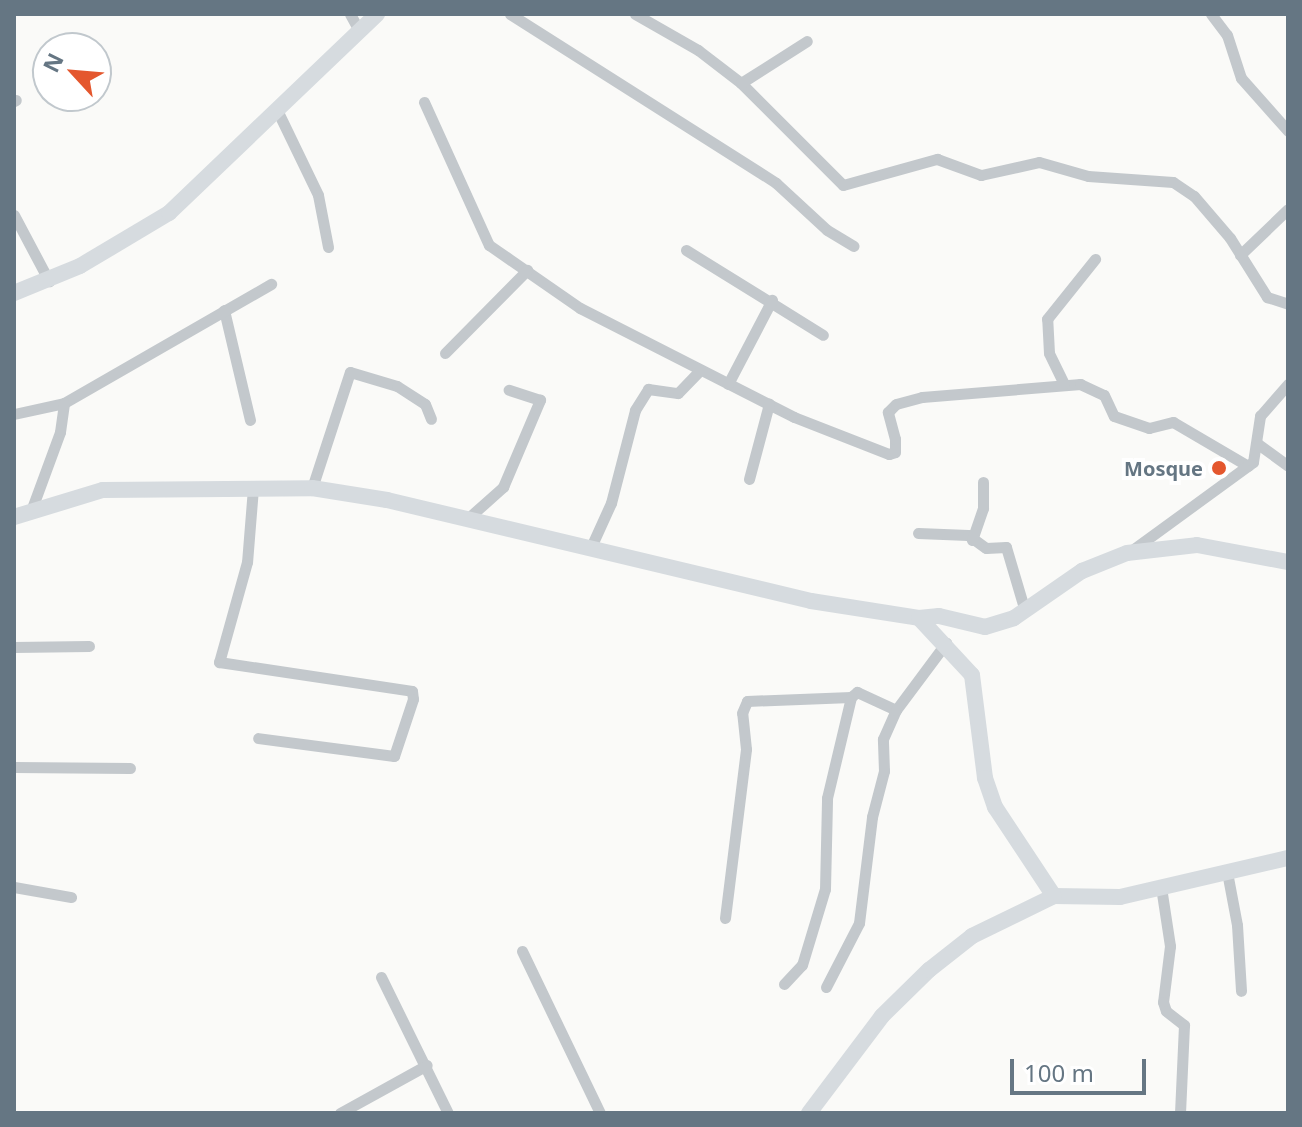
<!DOCTYPE html>
<html>
<head>
<meta charset="utf-8">
<style>
  body { margin:0 }
  #map { position:relative; width:1302px; height:1127px; overflow:hidden; background:#fafaf8; font-family:"Noto Sans",sans-serif }
  div>[style] { position:absolute }
  [style*='--x'] { left:calc(var(--x)*1px); top:calc(var(--y)*1px); width:calc(var(--w)*1px); rotate:calc(var(--a)*1deg) }
  .street>* { height:11px; margin:-5.5px; padding:0 5.5px; transform-origin:5.5px; border-radius:5.5px; background:#c3c8cc }
  .secondary>* { height:16px; margin:-8px; padding:0 8px; transform-origin:8px; border-radius:8px; background:#d6dbdf }
  .dots>* { width:22px; height:22px; translate:-50% -50%; box-sizing:border-box; border:4px solid #fff; border-radius:50% }
  span { translate:-50% -50%; white-space:nowrap; text-align:center; line-height:1.15; -webkit-text-stroke:8px #fff; paint-order:stroke }
  .poi-label { font-size:20px; color:#657683; font-weight:700 }
  .right { translate:-100% -50%; text-align:right }
  .frame { position:absolute; inset:0; border:16px solid #657683; pointer-events:none }
  .north { position:absolute; left:32px; top:32px; width:80px; height:80px; box-sizing:border-box; background:#fff; border:2px solid #c1c8cd; border-radius:50%; rotate:296deg; font-size:22px; font-weight:700; line-height:32px; text-align:center; color:#657683 }
  .north::after { content:''; display:block; margin:auto; width:28px; height:36px; background:#e4572e; clip-path:polygon(50% 0,100% 100%,50% 72%,0 100%) }
  .scale { position:absolute; left:1010px; top:1059px; width:136px; height:36px; box-sizing:border-box; border:4px solid #657683; border-top:0; padding-left:10px; font-size:24px; line-height:28px; white-space:nowrap; color:#657683; -webkit-text-stroke:6px #fff; paint-order:stroke }
</style>
</head>
<body>
<div id="map">
  <div class="street">
    <div style="--x:350;--y:14;--w:18;--a:61"></div>
    <div style="--x:510;--y:14;--w:315;--a:32.4"></div>
    <div style="--x:776;--y:183;--w:69;--a:42.7"></div>
    <div style="--x:827;--y:230;--w:31;--a:31"></div>
    <div style="--x:635;--y:14;--w:73;--a:29.7"></div>
    <div style="--x:698;--y:50;--w:54;--a:37.5"></div>
    <div style="--x:741;--y:83;--w:144;--a:45"></div>
    <div style="--x:843;--y:185;--w:98;--a:-15.5"></div>
    <div style="--x:937;--y:159;--w:47;--a:20"></div>
    <div style="--x:981;--y:175;--w:59;--a:-12.6"></div>
    <div style="--x:1039;--y:162;--w:51;--a:15.9"></div>
    <div style="--x:1088;--y:176;--w:85;--a:4"></div>
    <div style="--x:1173;--y:182;--w:25;--a:34"></div>
    <div style="--x:1194;--y:196;--w:55;--a:49.4"></div>
    <div style="--x:1230;--y:238;--w:70;--a:57.9"></div>
    <div style="--x:1267;--y:297;--w:22;--a:18"></div>
    <div style="--x:1211;--y:14;--w:26;--a:53"></div>
    <div style="--x:1227;--y:35;--w:45;--a:72"></div>
    <div style="--x:1241;--y:78;--w:71;--a:48.4"></div>
    <div style="--x:741;--y:83;--w:78;--a:-32.5"></div>
    <div style="--x:14;--y:101;--w:2;--a:-27"></div>
    <div style="--x:424;--y:102;--w:157;--a:65.6"></div>
    <div style="--x:489;--y:245;--w:111;--a:34.7"></div>
    <div style="--x:580;--y:308;--w:240;--a:27"></div>
    <div style="--x:794;--y:417;--w:102;--a:21.3"></div>
    <div style="--x:889;--y:454;--w:6;--a:-18"></div>
    <div style="--x:895;--y:452;--w:13;--a:-90"></div>
    <div style="--x:895;--y:439;--w:28;--a:-105"></div>
    <div style="--x:888;--y:412;--w:11;--a:-45"></div>
    <div style="--x:896;--y:404;--w:27;--a:-15"></div>
    <div style="--x:922;--y:397;--w:159;--a:-4.7"></div>
    <div style="--x:1080;--y:384;--w:26;--a:25"></div>
    <div style="--x:1104;--y:395;--w:23;--a:65"></div>
    <div style="--x:1114;--y:416;--w:37;--a:19"></div>
    <div style="--x:1149;--y:428;--w:25;--a:-14"></div>
    <div style="--x:1173;--y:422;--w:87;--a:30.4"></div>
    <div style="--x:277;--y:110;--w:94;--a:64.2"></div>
    <div style="--x:318;--y:195;--w:53;--a:79.1"></div>
    <div style="--x:14;--y:215;--w:75;--a:62.1"></div>
    <div style="--x:686;--y:250;--w:161;--a:31.8"></div>
    <div style="--x:1240;--y:255;--w:66;--a:-43.8"></div>
    <div style="--x:224;--y:310;--w:113;--a:76.7"></div>
    <div style="--x:445;--y:353;--w:117;--a:-45.3"></div>
    <div style="--x:728;--y:384;--w:95;--a:-62.4"></div>
    <div style="--x:1064;--y:384;--w:34;--a:-116"></div>
    <div style="--x:1049;--y:353;--w:34;--a:-93"></div>
    <div style="--x:1047;--y:319;--w:77;--a:-51.3"></div>
    <div style="--x:14;--y:414;--w:51;--a:-12.4"></div>
    <div style="--x:64;--y:403;--w:239;--a:-29.9"></div>
    <div style="--x:1258;--y:444;--w:37;--a:36"></div>
    <div style="--x:749;--y:479;--w:78;--a:-75.1"></div>
    <div style="--x:253;--y:488;--w:74;--a:94.6"></div>
    <div style="--x:247;--y:562;--w:104;--a:105.6"></div>
    <div style="--x:219;--y:662;--w:195;--a:8.5"></div>
    <div style="--x:412;--y:691;--w:8;--a:83"></div>
    <div style="--x:413;--y:699;--w:60;--a:108.4"></div>
    <div style="--x:394;--y:756;--w:137;--a:-172.5"></div>
    <div style="--x:312;--y:488;--w:122;--a:-71.9"></div>
    <div style="--x:350;--y:372;--w:49;--a:16.6"></div>
    <div style="--x:397;--y:386;--w:33;--a:33"></div>
    <div style="--x:425;--y:404;--w:16;--a:68"></div>
    <div style="--x:31;--y:511;--w:84;--a:-69.8"></div>
    <div style="--x:60;--y:432;--w:29;--a:-82"></div>
    <div style="--x:466;--y:520;--w:50;--a:-41.7"></div>
    <div style="--x:503;--y:487;--w:95;--a:-67"></div>
    <div style="--x:540;--y:400;--w:33;--a:-162"></div>
    <div style="--x:918;--y:533;--w:50;--a:2.3"></div>
    <div style="--x:968;--y:535;--w:22;--a:36"></div>
    <div style="--x:986;--y:548;--w:20;--a:-3"></div>
    <div style="--x:1006;--y:547;--w:67;--a:73.5"></div>
    <div style="--x:972;--y:540;--w:34;--a:-71"></div>
    <div style="--x:983;--y:508;--w:26;--a:-90"></div>
    <div style="--x:591;--y:547;--w:48;--a:-65.6"></div>
    <div style="--x:611;--y:503;--w:96;--a:-75.5"></div>
    <div style="--x:635;--y:410;--w:25;--a:-58"></div>
    <div style="--x:648;--y:389;--w:30;--a:8"></div>
    <div style="--x:678;--y:393;--w:29;--a:-46"></div>
    <div style="--x:1131;--y:551;--w:151;--a:-36.1"></div>
    <div style="--x:1253;--y:462;--w:47;--a:-81.3"></div>
    <div style="--x:1260;--y:416;--w:43;--a:-48.8"></div>
    <div style="--x:14;--y:647;--w:75;--a:-0.8"></div>
    <div style="--x:14;--y:767;--w:116;--a:0.5"></div>
    <div style="--x:1227;--y:872;--w:54;--a:79.3"></div>
    <div style="--x:1237;--y:925;--w:66;--a:86.5"></div>
    <div style="--x:14;--y:887;--w:58;--a:10"></div>
    <div style="--x:1161;--y:887;--w:60;--a:81.3"></div>
    <div style="--x:1170;--y:946;--w:56;--a:97.1"></div>
    <div style="--x:1163;--y:1002;--w:9;--a:72"></div>
    <div style="--x:1166;--y:1011;--w:23;--a:38"></div>
    <div style="--x:1184;--y:1025;--w:88;--a:92.6"></div>
    <div style="--x:725;--y:918;--w:170;--a:-82.9"></div>
    <div style="--x:746;--y:749;--w:36;--a:-96"></div>
    <div style="--x:742;--y:713;--w:13;--a:-67"></div>
    <div style="--x:747;--y:701;--w:104;--a:-2.2"></div>
    <div style="--x:851;--y:697;--w:8;--a:-40"></div>
    <div style="--x:857;--y:692;--w:43;--a:24.8"></div>
    <div style="--x:522;--y:951;--w:180;--a:64.3"></div>
    <div style="--x:381;--y:977;--w:152;--a:63.8"></div>
    <div style="--x:784;--y:984;--w:26;--a:-47"></div>
    <div style="--x:802;--y:965;--w:79;--a:-73.2"></div>
    <div style="--x:825;--y:889;--w:91;--a:-88.7"></div>
    <div style="--x:827;--y:798;--w:104;--a:-76.6"></div>
    <div style="--x:826;--y:987;--w:72;--a:-62.7"></div>
    <div style="--x:859;--y:923;--w:107;--a:-83"></div>
    <div style="--x:872;--y:817;--w:48;--a:-75.4"></div>
    <div style="--x:884;--y:771;--w:32;--a:-92"></div>
    <div style="--x:883;--y:739;--w:32;--a:-66"></div>
    <div style="--x:896;--y:710;--w:84;--a:-53.3"></div>
    <div style="--x:340;--y:1113;--w:99;--a:-28.9"></div>
  </div>
  <div class="secondary">
    <div style="--x:14;--y:293;--w:71;--a:-22.2"></div>
    <div style="--x:80;--y:266;--w:104;--a:-30.8"></div>
    <div style="--x:169;--y:213;--w:288;--a:-43.7"></div>
    <div style="--x:14;--y:517;--w:93;--a:-16.9"></div>
    <div style="--x:103;--y:490;--w:209;--a:-0.5"></div>
    <div style="--x:312;--y:488;--w:76;--a:9.1"></div>
    <div style="--x:387;--y:500;--w:436;--a:13.4"></div>
    <div style="--x:811;--y:601;--w:109;--a:8.9"></div>
    <div style="--x:919;--y:618;--w:20;--a:-6"></div>
    <div style="--x:939;--y:616;--w:47;--a:13.4"></div>
    <div style="--x:985;--y:627;--w:30;--a:-17"></div>
    <div style="--x:1014;--y:618;--w:83;--a:-34.7"></div>
    <div style="--x:1082;--y:571;--w:48;--a:-21.8"></div>
    <div style="--x:1127;--y:553;--w:70;--a:-6.5"></div>
    <div style="--x:1197;--y:545;--w:93;--a:10.6"></div>
    <div style="--x:919;--y:618;--w:78;--a:47.1"></div>
    <div style="--x:972;--y:675;--w:104;--a:82.8"></div>
    <div style="--x:985;--y:778;--w:31;--a:71"></div>
    <div style="--x:995;--y:807;--w:107;--a:56.5"></div>
    <div style="--x:1054;--y:896;--w:66;--a:0.9"></div>
    <div style="--x:1120;--y:897;--w:172;--a:-13.1"></div>
    <div style="--x:809;--y:1113;--w:121;--a:-53"></div>
    <div style="--x:882;--y:1016;--w:66;--a:-44.4"></div>
    <div style="--x:929;--y:970;--w:55;--a:-38.3"></div>
    <div style="--x:972;--y:936;--w:91;--a:-26"></div>
  </div>
  <div class="dots">
    <div style="left:1219px;top:468px;background:#e4572e"></div>
  </div>
  <div class="poi-label">
    <span class="right" style="left:1203px;top:468px">Mosque</span>
  </div>
  <div class="frame"></div>
  <div class="north">N</div>
  <div class="scale">100 m</div>
</div>
</body>
</html>
